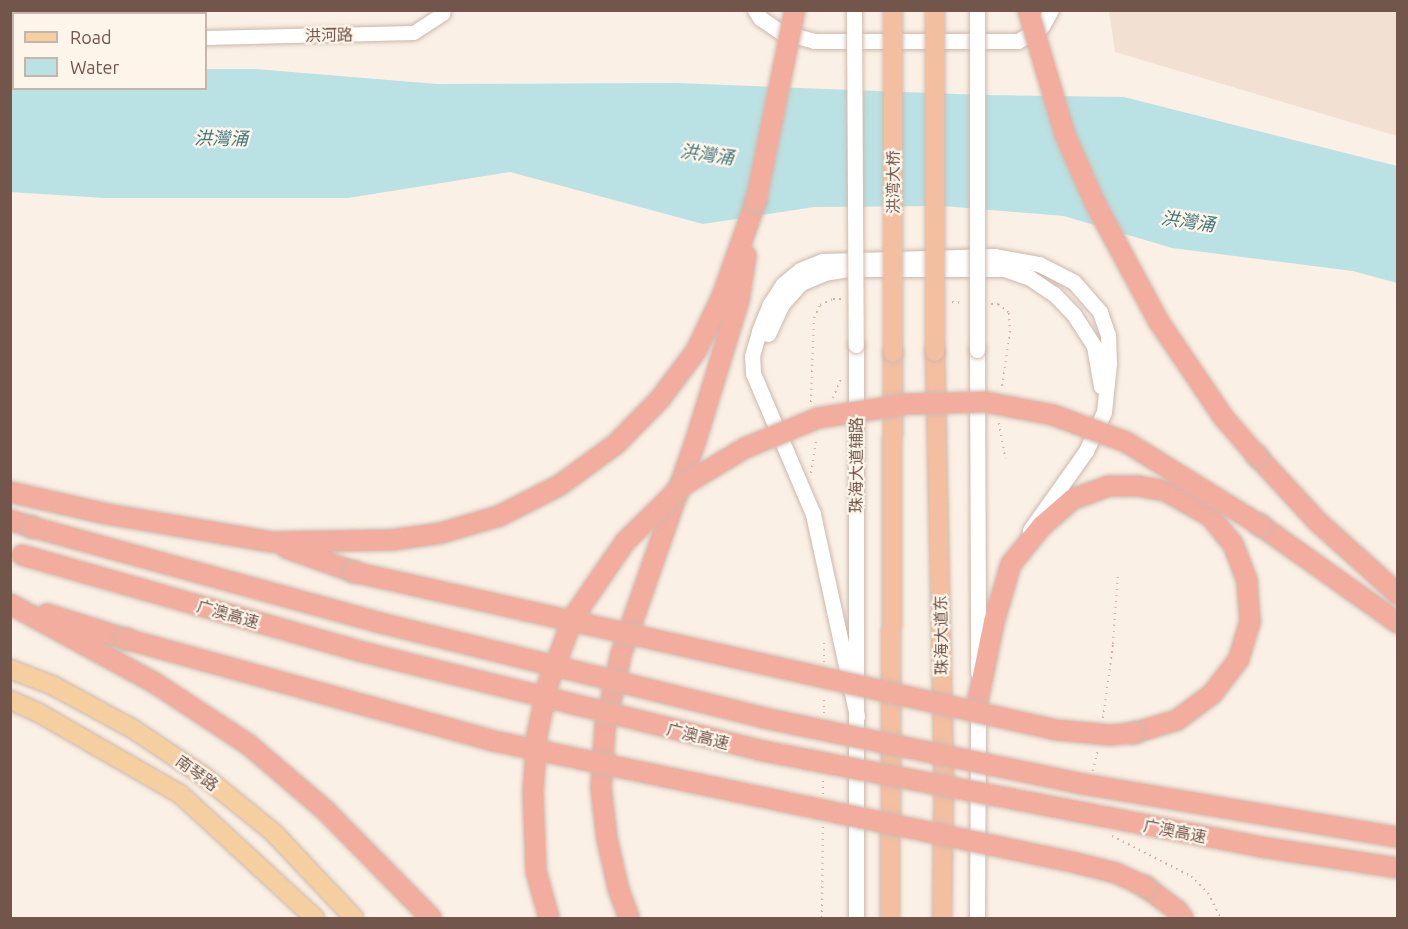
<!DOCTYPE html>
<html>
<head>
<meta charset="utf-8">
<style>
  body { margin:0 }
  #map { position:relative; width:1408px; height:929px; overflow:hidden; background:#fbf0e5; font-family:Ubuntu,"Noto Sans SC",sans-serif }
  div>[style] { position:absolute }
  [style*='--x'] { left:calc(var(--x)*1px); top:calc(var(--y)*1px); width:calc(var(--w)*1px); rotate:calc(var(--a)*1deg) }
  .residential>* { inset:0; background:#f2e1d3 }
  .water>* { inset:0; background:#bae1e3 }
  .path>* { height:2px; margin-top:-1px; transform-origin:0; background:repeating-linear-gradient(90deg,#d3b0a1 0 1.5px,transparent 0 6px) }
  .roads { filter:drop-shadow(0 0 2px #ccb7ac) drop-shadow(0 0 2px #ccb7ac) }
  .tertiary>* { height:14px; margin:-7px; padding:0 7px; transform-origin:7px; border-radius:7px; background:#fff }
  .secondary>* { height:15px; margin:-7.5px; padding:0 7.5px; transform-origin:7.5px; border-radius:7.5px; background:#fff }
  .primary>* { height:18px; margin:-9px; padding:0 9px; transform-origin:9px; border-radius:9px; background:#f6cfa1 }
  .trunk>* { height:18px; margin:-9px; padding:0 9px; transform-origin:9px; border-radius:9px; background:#f4bea0 }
  .motorway>* { height:20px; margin:-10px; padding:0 10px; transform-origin:10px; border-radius:10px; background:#f2ad9f }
  .bridges { filter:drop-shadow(0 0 2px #d0b9ac) drop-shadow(0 0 2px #d0b9ac) }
  .secondary-bridge>* { height:15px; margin:-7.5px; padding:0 7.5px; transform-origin:7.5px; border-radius:7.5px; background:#fff }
  .trunk-bridge>* { height:18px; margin:-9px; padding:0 9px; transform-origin:9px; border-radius:9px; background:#f4bea0 }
  .motorway-bridge>* { height:20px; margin:-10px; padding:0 10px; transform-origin:10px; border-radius:10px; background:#f2ad9f }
  span { translate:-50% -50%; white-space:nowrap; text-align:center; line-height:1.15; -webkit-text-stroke:4.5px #fef5ea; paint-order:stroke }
  .street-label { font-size:16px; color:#72564b }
  .water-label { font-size:18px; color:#43797d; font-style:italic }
  .frame { position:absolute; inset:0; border:12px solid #72564b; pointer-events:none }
  .legend { position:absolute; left:12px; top:12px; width:195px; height:78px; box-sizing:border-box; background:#fef5ea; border:2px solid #c6b5aa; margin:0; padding:8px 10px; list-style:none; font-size:18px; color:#72564b }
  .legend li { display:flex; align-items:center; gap:12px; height:30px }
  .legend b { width:30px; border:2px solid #c6b5aa }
</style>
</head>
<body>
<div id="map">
  <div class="residential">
    <div style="clip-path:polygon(1109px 11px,1397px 11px,1397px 136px,1115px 52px)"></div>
  </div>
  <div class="water">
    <div style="clip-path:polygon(10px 68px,13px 68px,14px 88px,206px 88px,206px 69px,255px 69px,437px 84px,676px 83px,981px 95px,1124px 97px,1397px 166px,1397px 283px,1353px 271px,1172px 248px,1064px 216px,943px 206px,814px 207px,703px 224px,510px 172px,348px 198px,104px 198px,11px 192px)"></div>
  </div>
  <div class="path">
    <div style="--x:952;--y:302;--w:12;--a:5"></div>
    <div style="--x:991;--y:304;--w:7;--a:0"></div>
    <div style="--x:998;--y:304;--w:14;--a:39"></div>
    <div style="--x:1009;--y:313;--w:18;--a:87"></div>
    <div style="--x:1010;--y:331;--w:57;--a:98.1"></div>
    <div style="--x:833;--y:398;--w:22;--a:-68"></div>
    <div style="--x:811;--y:402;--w:84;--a:-88"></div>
    <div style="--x:814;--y:318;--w:14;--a:-65"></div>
    <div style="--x:820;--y:305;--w:14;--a:-25"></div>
    <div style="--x:833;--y:299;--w:8;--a:0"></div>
    <div style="--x:999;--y:423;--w:36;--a:80"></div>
    <div style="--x:811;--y:473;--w:36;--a:-81"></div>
    <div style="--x:824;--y:662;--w:24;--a:-90"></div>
    <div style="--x:824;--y:713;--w:18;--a:-90"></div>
    <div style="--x:1103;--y:718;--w:75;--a:-82.3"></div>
    <div style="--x:1113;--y:644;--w:71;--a:-86"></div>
    <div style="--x:1093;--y:771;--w:22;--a:-77"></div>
    <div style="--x:823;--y:794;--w:15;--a:-90"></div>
    <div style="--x:1112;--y:836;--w:89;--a:26.9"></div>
    <div style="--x:1191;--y:876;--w:24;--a:45"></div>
    <div style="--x:1208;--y:893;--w:28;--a:63"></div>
    <div style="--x:822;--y:918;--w:91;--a:-89.4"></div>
  </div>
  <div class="roads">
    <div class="tertiary">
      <div style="--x:10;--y:28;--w:4;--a:0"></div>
      <div style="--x:206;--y:38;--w:208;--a:-1.4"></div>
      <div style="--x:414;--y:33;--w:35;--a:-33"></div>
      <div style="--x:443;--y:14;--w:4;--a:-76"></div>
    </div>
    <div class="secondary">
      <div style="--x:755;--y:10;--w:9;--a:58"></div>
      <div style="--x:760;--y:18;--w:25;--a:34"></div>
      <div style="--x:781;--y:32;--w:34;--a:15"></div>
      <div style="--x:814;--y:41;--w:204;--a:0"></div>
      <div style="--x:1018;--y:41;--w:28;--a:-32"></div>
      <div style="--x:1042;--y:26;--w:18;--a:-61"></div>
      <div style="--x:768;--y:334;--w:33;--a:-65"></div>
      <div style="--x:782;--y:304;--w:28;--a:-48"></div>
      <div style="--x:801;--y:283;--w:25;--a:-23"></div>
      <div style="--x:824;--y:273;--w:26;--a:-9"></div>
      <div style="--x:850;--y:269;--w:154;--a:0"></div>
      <div style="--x:1004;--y:269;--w:28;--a:19"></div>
      <div style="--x:1030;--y:278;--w:29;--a:34"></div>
      <div style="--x:1054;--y:294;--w:29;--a:46"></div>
      <div style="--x:1074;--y:315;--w:37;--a:57"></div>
      <div style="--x:1094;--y:346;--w:41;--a:80.1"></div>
      <div style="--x:856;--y:345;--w:573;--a:90"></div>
      <div style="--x:977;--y:350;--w:323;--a:89.8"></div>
      <div style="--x:857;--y:716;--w:207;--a:-102.3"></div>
      <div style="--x:813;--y:514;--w:153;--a:-113.1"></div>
      <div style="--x:753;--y:373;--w:17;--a:-93"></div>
      <div style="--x:752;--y:356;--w:26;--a:-74"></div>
      <div style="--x:759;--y:331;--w:29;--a:-68"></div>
      <div style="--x:770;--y:304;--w:24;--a:-57"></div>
      <div style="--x:783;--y:284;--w:22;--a:-39"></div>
      <div style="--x:800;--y:270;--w:24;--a:-22"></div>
      <div style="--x:822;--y:261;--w:172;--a:-1.7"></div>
      <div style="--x:994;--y:256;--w:46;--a:10.1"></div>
      <div style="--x:1039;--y:264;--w:39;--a:27"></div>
      <div style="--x:1074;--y:282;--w:40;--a:49"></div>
      <div style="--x:1100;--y:312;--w:24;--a:71"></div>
      <div style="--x:1108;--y:335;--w:28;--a:88"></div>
      <div style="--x:1109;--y:363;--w:49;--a:95.8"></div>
      <div style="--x:1104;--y:412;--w:43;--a:114.8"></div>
      <div style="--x:1086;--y:451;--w:97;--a:125.3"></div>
      <div style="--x:977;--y:918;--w:215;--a:-89.7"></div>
    </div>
    <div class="primary">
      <div style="--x:10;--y:669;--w:45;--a:20.9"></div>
      <div style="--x:52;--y:685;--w:92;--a:28.5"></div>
      <div style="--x:133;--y:729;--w:87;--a:33.7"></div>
      <div style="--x:205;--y:777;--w:87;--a:39"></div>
      <div style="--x:273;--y:832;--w:118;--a:46.7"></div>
      <div style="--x:10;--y:700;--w:32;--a:24"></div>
      <div style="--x:39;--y:713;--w:163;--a:29.9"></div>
      <div style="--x:180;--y:794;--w:183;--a:42.6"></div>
    </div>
    <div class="trunk">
      <div style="--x:935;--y:352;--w:422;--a:88.8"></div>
      <div style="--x:944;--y:774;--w:144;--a:90.8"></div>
      <div style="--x:890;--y:918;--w:565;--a:-89.7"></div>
    </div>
    <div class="motorway">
      <div style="--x:1257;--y:456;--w:90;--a:47.3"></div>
      <div style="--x:1318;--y:522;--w:108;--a:42"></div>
      <div style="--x:10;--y:492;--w:99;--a:12.8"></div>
      <div style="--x:107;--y:514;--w:166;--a:9.7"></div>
      <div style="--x:271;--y:542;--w:121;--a:-0.9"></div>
      <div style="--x:392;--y:540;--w:49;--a:-8.1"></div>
      <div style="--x:441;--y:533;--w:60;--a:-16.3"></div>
      <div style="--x:499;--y:516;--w:68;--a:-26.9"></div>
      <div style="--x:560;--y:485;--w:69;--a:-36.2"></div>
      <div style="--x:616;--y:444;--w:63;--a:-45.6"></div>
      <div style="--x:660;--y:399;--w:60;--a:-53.1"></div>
      <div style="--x:696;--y:351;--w:60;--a:-64.3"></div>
      <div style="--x:722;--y:297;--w:102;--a:-70.5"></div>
      <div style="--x:10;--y:520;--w:23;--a:18"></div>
      <div style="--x:1260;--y:525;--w:169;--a:35.4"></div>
      <div style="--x:286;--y:548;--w:72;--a:19.4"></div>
      <div style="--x:10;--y:604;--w:165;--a:28.6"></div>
      <div style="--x:155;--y:683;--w:113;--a:33.4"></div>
      <div style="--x:249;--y:745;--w:99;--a:40.5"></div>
      <div style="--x:324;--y:809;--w:153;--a:45.5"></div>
      <div style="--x:47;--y:614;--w:83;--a:17.6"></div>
      <div style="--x:978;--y:700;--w:80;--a:-78.4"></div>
      <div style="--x:994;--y:622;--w:60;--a:-73.7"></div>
      <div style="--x:1011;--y:564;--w:49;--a:-50.8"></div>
      <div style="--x:1042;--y:526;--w:41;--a:-41.1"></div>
      <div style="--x:1073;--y:499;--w:37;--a:-20"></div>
      <div style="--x:1108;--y:486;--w:30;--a:0"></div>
      <div style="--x:1138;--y:486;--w:28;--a:10"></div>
      <div style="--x:1166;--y:491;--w:51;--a:29.6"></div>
      <div style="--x:1210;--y:516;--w:36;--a:51"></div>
      <div style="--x:1233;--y:544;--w:40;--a:69"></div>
      <div style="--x:1247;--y:581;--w:41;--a:85.8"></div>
      <div style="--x:1250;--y:622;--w:39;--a:107"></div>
      <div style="--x:1239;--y:659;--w:44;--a:127.6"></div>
      <div style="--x:1212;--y:694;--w:44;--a:143.4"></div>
      <div style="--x:1177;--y:720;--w:45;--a:163.2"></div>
      <div style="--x:1146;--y:887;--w:39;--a:37"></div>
      <div style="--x:1177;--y:910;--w:10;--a:53"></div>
      <div style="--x:629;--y:918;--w:33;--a:-110"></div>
      <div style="--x:618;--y:887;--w:49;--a:-102.9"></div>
      <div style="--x:607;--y:839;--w:51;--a:-96.7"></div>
      <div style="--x:601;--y:788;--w:61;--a:-86.2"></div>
      <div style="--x:605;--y:727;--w:75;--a:-77.6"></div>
      <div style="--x:621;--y:654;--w:224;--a:-70.7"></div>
      <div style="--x:695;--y:443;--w:150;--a:-72.9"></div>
      <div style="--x:739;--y:300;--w:45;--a:-81"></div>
    </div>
  </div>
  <div class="bridges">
    <div class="secondary-bridge">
      <div style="--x:854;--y:10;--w:335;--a:89.7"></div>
      <div style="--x:977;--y:10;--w:340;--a:90"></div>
    </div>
    <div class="trunk-bridge">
      <div style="--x:935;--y:352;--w:342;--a:-90"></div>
      <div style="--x:893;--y:353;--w:343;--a:-90"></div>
    </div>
    <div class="motorway-bridge">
      <div style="--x:1028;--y:10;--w:130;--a:73.5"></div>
      <div style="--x:1065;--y:135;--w:77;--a:66.1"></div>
      <div style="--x:1096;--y:205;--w:133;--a:61.7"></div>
      <div style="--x:1159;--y:322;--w:116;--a:55.9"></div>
      <div style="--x:1224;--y:418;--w:50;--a:49"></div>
      <div style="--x:756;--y:201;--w:195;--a:-78.5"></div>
      <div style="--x:32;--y:527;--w:358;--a:15.4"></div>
      <div style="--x:377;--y:622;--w:399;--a:13.9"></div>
      <div style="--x:764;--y:718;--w:326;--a:11.7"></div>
      <div style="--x:1083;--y:784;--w:319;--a:9.6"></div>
      <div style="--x:22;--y:555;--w:350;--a:15.9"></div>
      <div style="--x:359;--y:651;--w:411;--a:13.9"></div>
      <div style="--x:758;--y:750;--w:518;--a:10.9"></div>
      <div style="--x:1267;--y:848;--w:133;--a:8.7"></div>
      <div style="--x:354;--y:572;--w:721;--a:12.67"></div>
      <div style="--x:1057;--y:730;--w:53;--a:5.4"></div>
      <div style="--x:1110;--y:735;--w:24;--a:-5"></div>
      <div style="--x:126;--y:639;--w:377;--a:15.5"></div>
      <div style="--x:489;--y:740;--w:596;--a:11.82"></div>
      <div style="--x:1072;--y:862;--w:45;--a:14"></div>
      <div style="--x:1116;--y:873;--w:33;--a:25"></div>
      <div style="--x:549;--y:918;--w:49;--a:-105.5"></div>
      <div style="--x:536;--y:871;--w:79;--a:-92.2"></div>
      <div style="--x:533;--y:792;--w:57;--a:-86"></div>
      <div style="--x:537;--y:735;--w:52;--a:-77.8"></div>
      <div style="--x:548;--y:684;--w:73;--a:-69.1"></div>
      <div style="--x:574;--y:616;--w:90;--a:-55.4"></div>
      <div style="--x:625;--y:542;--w:80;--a:-44.5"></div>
      <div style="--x:682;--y:486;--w:74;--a:-31.1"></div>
      <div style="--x:745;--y:448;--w:79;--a:-22.3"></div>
      <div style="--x:818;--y:418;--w:90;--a:-8.9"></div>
      <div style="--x:907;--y:404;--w:78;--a:-1.5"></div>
      <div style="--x:985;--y:402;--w:69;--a:10.8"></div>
      <div style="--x:1053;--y:415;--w:78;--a:20.3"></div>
      <div style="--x:1126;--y:442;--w:158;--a:31.8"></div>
    </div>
  </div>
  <div class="street-label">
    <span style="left:329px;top:35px;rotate:-1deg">洪河路</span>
    <span style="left:893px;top:182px;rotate:-90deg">洪湾大桥</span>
    <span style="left:856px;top:465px;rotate:-90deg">珠海大道辅路</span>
    <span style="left:228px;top:614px;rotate:16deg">广澳高速</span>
    <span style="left:941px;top:635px;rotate:-91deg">珠海大道东</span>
    <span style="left:698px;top:736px;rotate:14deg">广澳高速</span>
    <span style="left:197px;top:773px;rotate:36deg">南琴路</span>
    <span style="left:1175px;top:831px;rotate:11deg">广澳高速</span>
  </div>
  <div class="water-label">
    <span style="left:221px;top:138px;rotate:1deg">洪灣涌</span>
    <span style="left:707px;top:154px;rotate:8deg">洪灣涌</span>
    <span style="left:1188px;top:221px;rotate:8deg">洪灣涌</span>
  </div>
  <div class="frame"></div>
  <ul class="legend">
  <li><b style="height:8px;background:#f6cfa1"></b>Road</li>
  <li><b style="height:16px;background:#bae1e3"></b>Water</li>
  </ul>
</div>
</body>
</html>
